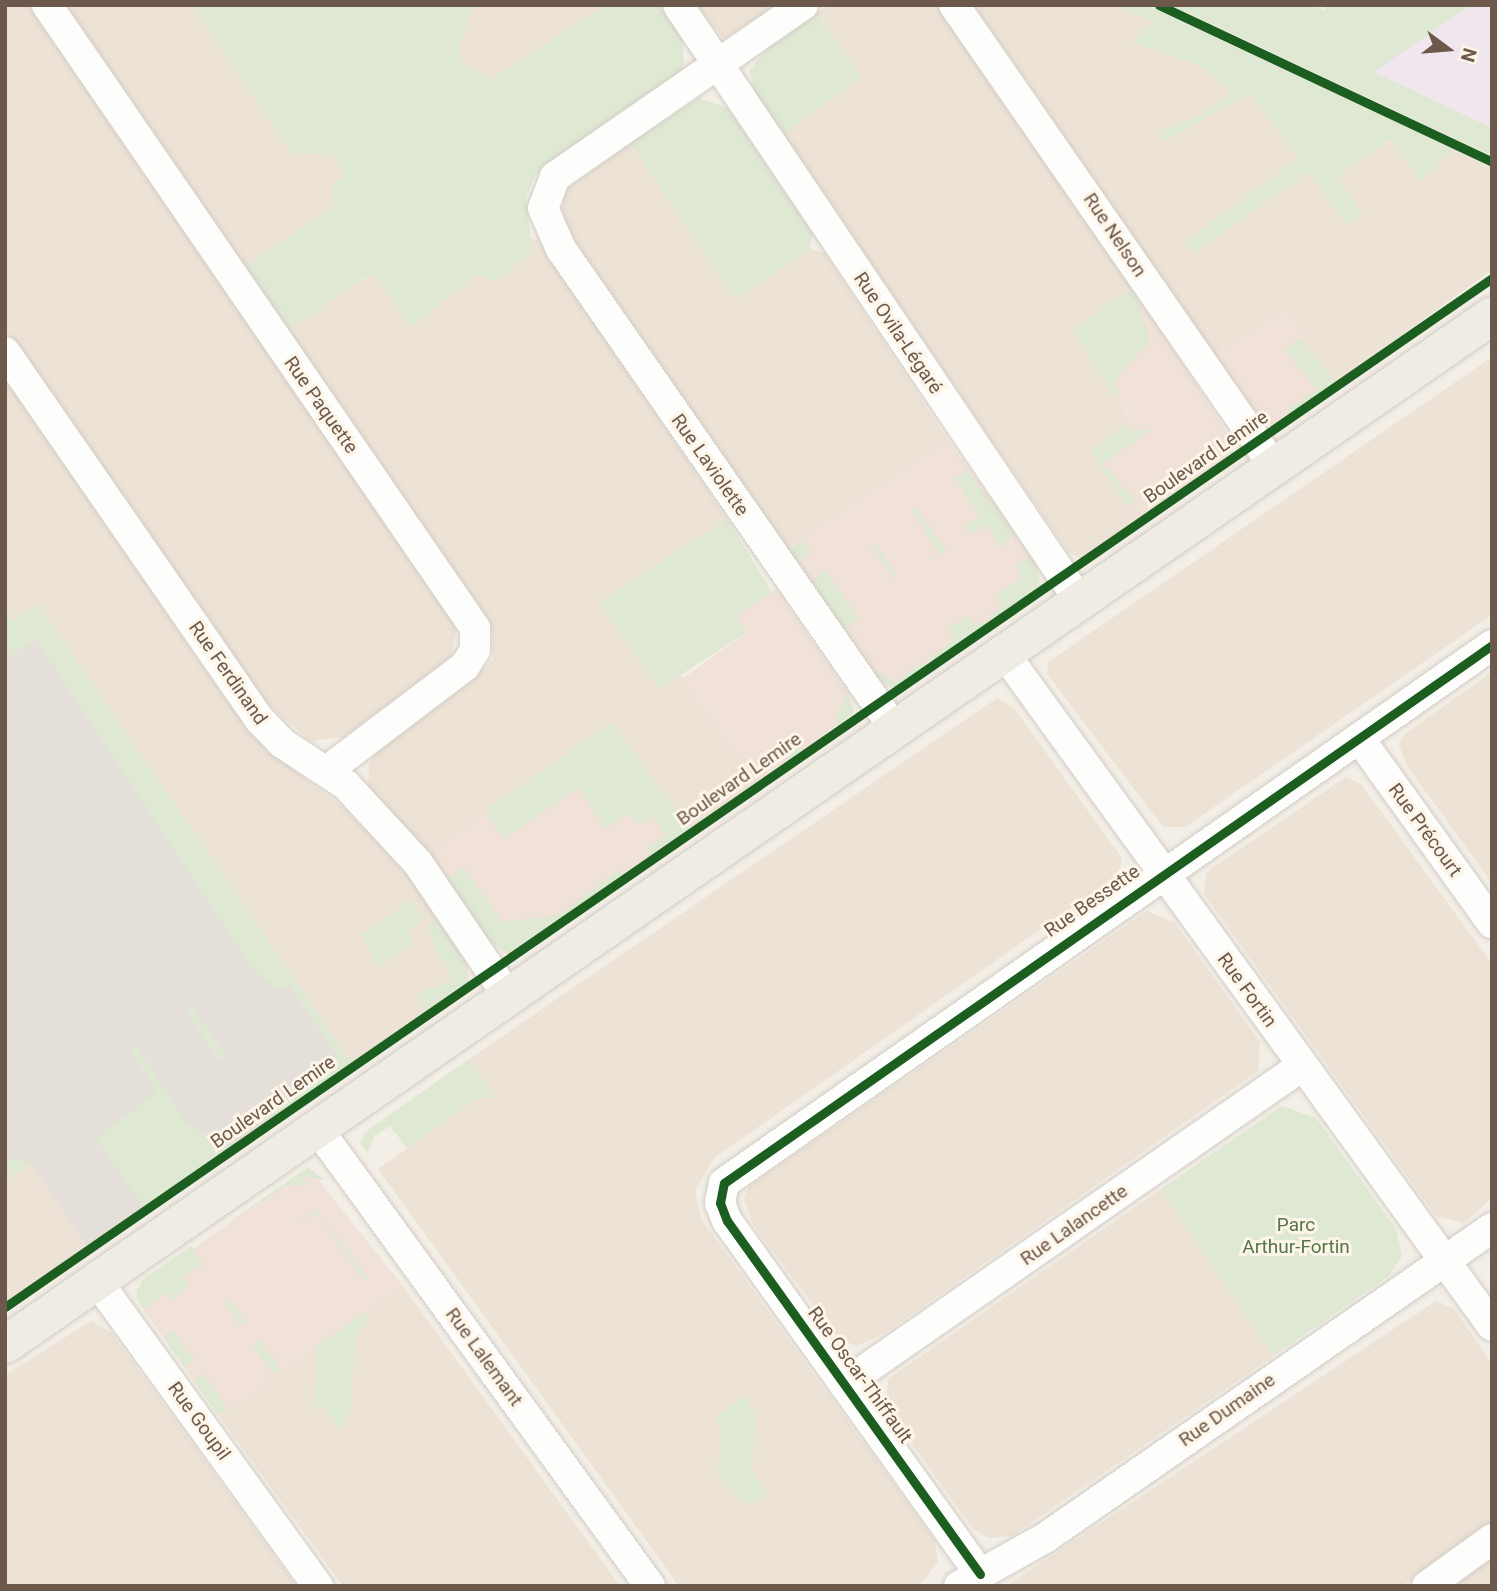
<!DOCTYPE html>
<html>
<head>
<meta charset="utf-8">
<style>
  body { margin:0 }
  #map { position:relative; width:1497px; height:1591px; overflow:hidden; background:#f3efe7; font-family:Roboto,sans-serif }
  div>[style] { position:absolute }
  [style*='--x'] { left:calc(var(--x)*1px); top:calc(var(--y)*1px); width:calc(var(--w)*1px); rotate:calc(var(--a)*1deg) }
  .residential>* { inset:0; background:#ece2d5 }
  .commercial>* { inset:0; background:#f0e2d8 }
  .industrial>* { inset:0; background:#e5dfd9 }
  .education>* { inset:0; background:#f0e6ee }
  .green>* { inset:0; background:#dfe8d3; transform-origin:0 0 }
  .round { border-radius:50% }
  .roads { filter:drop-shadow(0 0 2px #d2ccc6) drop-shadow(0 0 2px #d2ccc6) }
  .minor>* { height:30px; margin:-15px; padding:0 15px; transform-origin:15px; border-radius:15px; background:#fdfdfb }
  .major>* { height:37px; margin:-18.5px; padding:0 18.5px; transform-origin:18.5px; border-radius:18.5px; background:#efece4 }
  .cycleway>* { height:9px; margin:-4.5px; padding:0 4.5px; transform-origin:4.5px; border-radius:4.5px; background:#1b5e20 }
  span { translate:-50% -50%; white-space:nowrap; text-align:center; line-height:1.15; -webkit-text-stroke:6px #fcf5e8; paint-order:stroke }
  .street-label { font-size:19px; color:#6c594c }
  .park-label { font-size:19px; color:#547649 }
  .frame { position:absolute; inset:0; border:7px solid #6c594c; pointer-events:none }
  .north { position:absolute; left:1413px; top:14px; width:70px; height:70px; -webkit-text-stroke:5px #fcf5e8; paint-order:stroke; rotate:106deg; font-size:19px; font-weight:700; line-height:28px; text-align:center; color:#6c594c }
  .north::after { content:''; display:block; margin:auto; width:24px; height:32px; background:#6c594c; clip-path:polygon(50% 0,100% 100%,50% 72%,0 100%) }
</style>
</head>
<body>
<div id="map">
  <div class="residential">
    <div style="clip-path:polygon(5px 5px,28px 5px,457px 626px,451px 658px,344px 737px,310px 741px,265px 702px,5px 328px)"></div>
    <div style="clip-path:polygon(63px 5px,192px 5px,292px 153px,334px 154px,344px 176px,334px 207px,244px 267px)"></div>
    <div style="clip-path:polygon(474px 5px,606px 5px,490px 80px,461px 61px,460px 43px)"></div>
    <div style="clip-path:polygon(696px 5px,777px 5px,724px 39px)"></div>
    <div style="clip-path:polygon(828px 5px,939px 5px,1133px 287px,1072px 331px,1131px 421px,1091px 451px,1137px 521px,1082px 559px,1069px 553px,782px 135px,862px 77px,817px 13px)"></div>
    <div style="clip-path:polygon(974px 5px,1114px 5px,1154px 21px,1250px 93px,1299px 159px,1337px 177px,1408px 128px,1492px 168px,1492px 270px,1336px 382px,1283px 310px,1216px 357px)"></div>
    <div style="clip-path:polygon(630px 143px,736px 300px,810px 249px,825px 253px,948px 440px,786px 551px,561px 220px,564px 191px)"></div>
    <div style="clip-path:polygon(528px 237px,538px 240px,727px 519px,713px 529px,660px 688px,680px 674px,759px 784px,691px 830px,612px 722px,430px 855px,368px 788px,369px 764px,378px 749px,486px 667px,493px 659px,492px 630px,288px 330px,373px 273px,410px 326px)"></div>
    <div style="clip-path:polygon(1492px 357px,1492px 615px,1185px 827px,1163px 827px,1047px 674px,1048px 662px)"></div>
    <div style="clip-path:polygon(5px 378px,223px 696px,272px 753px,345px 809px,408px 875px,466px 960px,469px 982px,352px 1063px,38px 605px,13px 621px,5px 608px)"></div>
    <div style="clip-path:polygon(1492px 672px,1492px 883px,1407px 766px,1399px 745px,1403px 735px)"></div>
    <div style="clip-path:polygon(997px 698px,1014px 708px,1122px 858px,1118px 875px,714px 1158px,695px 1191px,701px 1219px,935px 1541px,938px 1562px,919px 1586px,679px 1586px,378px 1169px,476px 1099px,496px 1097px,469px 1059px)"></div>
    <div style="clip-path:polygon(1346px 777px,1361px 784px,1492px 964px,1492px 1198px,1464px 1223px,1436px 1216px,1204px 894px,1206px 872px)"></div>
    <div style="clip-path:polygon(1147px 911px,1175px 923px,1260px 1042px,1258px 1071px,882px 1335px,856px 1346px,837px 1337px,754px 1226px,744px 1200px,748px 1187px)"></div>
    <div style="clip-path:polygon(31px 1163px,87px 1247px,5px 1304px,5px 1181px)"></div>
    <div style="clip-path:polygon(1161px 1189px,1273px 1356px,1012px 1536px,988px 1538px,973px 1529px,894px 1419px,886px 1405px,888px 1379px)"></div>
    <div style="clip-path:polygon(402px 1285px,620px 1586px,343px 1586px,219px 1416px)"></div>
    <div style="clip-path:polygon(1436px 1301px,1454px 1309px,1492px 1364px,1492px 1521px,1402px 1586px,1006px 1586px)"></div>
    <div style="clip-path:polygon(91px 1321px,111px 1332px,296px 1586px,5px 1586px,5px 1375px)"></div>
    <div style="clip-path:polygon(1492px 1558px,1492px 1586px,1453px 1586px)"></div>
  </div>
  <div class="commercial">
    <div style="clip-path:polygon(1133px 287px,1235px 445px,1233px 453px,1137px 521px,1090px 451px,1131px 420px,1072px 330px)"></div>
    <div style="clip-path:polygon(1283px 310px,1336px 382px,1271px 426px,1253px 413px,1216px 357px)"></div>
    <div style="clip-path:polygon(948px 440px,1034px 557px,1041px 586px,891px 688px,877px 680px,786px 551px)"></div>
    <div style="clip-path:polygon(776px 589px,849px 694px,854px 712px,759px 784px,683px 678px,745px 634px,735px 616px)"></div>
    <div style="clip-path:polygon(612px 722px,691px 830px,509px 954px,503px 952px,430px 855px)"></div>
    <div style="clip-path:polygon(308px 1167px,402px 1285px,219px 1416px,139px 1303px,137px 1289px)"></div>
  </div>
  <div class="industrial">
    <div style="clip-path:polygon(38px 604px,352px 1063px,87px 1247px,31px 1163px,5px 1181px,5px 634px)"></div>
  </div>
  <div class="education">
    <div style="clip-path:polygon(1471px 5px,1492px 5px,1492px 128px,1373px 72px)"></div>
  </div>
  <div class="green">
    <div style="clip-path:polygon(192px 5px,474px 5px,460px 43px,461px 61px,490px 80px,606px 5px,660px 5px,683px 40px,684px 63px,680px 73px,535px 176px,526px 197px,532px 251px,505px 275px,494px 281px,476px 275px,411px 327px,372px 273px,288px 330px,244px 267px,334px 207px,332px 184px,344px 176px,333px 154px,292px 153px)"></div>
    <div style="clip-path:polygon(1115px 5px,1146px 5px,1454px 149px,1421px 181px,1391px 139px,1337px 177px,1364px 216px,1347px 226px,1308px 172px,1193px 254px,1184px 242px,1299px 158px,1250px 93px,1164px 142px,1160px 131px,1203px 114px,1230px 92px,1201px 66px,1132px 43px,1154px 21px)"></div>
    <div style="clip-path:polygon(1171px 5px,1314px 5px,1325px 11px,1325px 5px,1471px 5px,1374px 72px,1492px 128px,1492px 156px)"></div>
    <div style="clip-path:polygon(817px 13px,862px 77px,782px 135px,754px 93px,750px 70px,767px 48px)"></div>
    <div style="clip-path:polygon(699px 98px,728px 108px,813px 233px,810px 249px,736px 300px,630px 143px)"></div>
    <div style="clip-path:polygon(1133px 287px,1150px 340px,1113px 382px,1120px 392px,1114px 396px,1072px 330px)"></div>
    <div style="clip-path:polygon(1301px 338px,1336px 382px,1290px 414px,1287px 410px,1316px 389px,1285px 350px)"></div>
    <div style="clip-path:polygon(1126px 424px,1133px 431px,1152px 429px,1103px 464px,1135px 501px,1128px 507px,1090px 451px)"></div>
    <div style="clip-path:polygon(967px 471px,1014px 534px,1002px 548px,985px 524px,971px 534px,965px 527px,980px 516px,955px 479px)"></div>
    <div style="clip-path:polygon(915px 507px,946px 551px,930px 562px,939px 553px,912px 511px)"></div>
    <div style="clip-path:polygon(727px 519px,772px 592px,736px 616px,746px 633px,660px 688px,598px 603px)"></div>
    <div style="left:803px;top:540px;width:15px;height:20px;rotate:53deg"></div>
    <div style="clip-path:polygon(875px 543px,897px 575px,894px 578px,870px 546px)"></div>
    <div style="clip-path:polygon(1032px 556px,1041px 586px,992px 621px,989px 616px,1002px 607px,996px 596px,1022px 578px,1015px 565px)"></div>
    <div style="clip-path:polygon(825px 570px,859px 618px,841px 630px,811px 583px)"></div>
    <div style="clip-path:polygon(38px 604px,352px 1063px,277px 1115px,274px 1111px,300px 1082px,337px 1056px,290px 986px,278px 990px,252px 969px,36px 640px,5px 659px,5px 608px,13px 621px)"></div>
    <div style="clip-path:polygon(969px 616px,975px 625px,983px 620px,987px 625px,931px 663px,928px 659px,954px 640px,947px 628px)"></div>
    <div style="clip-path:polygon(924px 661px,927px 666px,895px 688px,872px 675px,878px 670px,893px 683px)"></div>
    <div style="clip-path:polygon(847px 693px,854px 712px,838px 727px,837px 717px)"></div>
    <div style="clip-path:polygon(612px 722px,691px 830px,650px 857px,647px 848px,666px 835px,653px 816px,640px 825px,628px 813px,606px 829px,578px 788px,504px 839px,488px 817px,490px 807px)"></div>
    <div class="round" style="left:779px;top:736px;width:22px;height:22px"></div>
    <div style="clip-path:polygon(464px 868px,503px 922px,559px 915px,617px 870px,624px 875px,509px 954px,489px 941px,446px 879px)"></div>
    <div style="clip-path:polygon(411px 900px,423px 918px,409px 931px,414px 942px,377px 969px,362px 934px)"></div>
    <div style="clip-path:polygon(434px 921px,459px 948px,469px 982px,426px 1012px,415px 996px,453px 978px,437px 954px,427px 925px)"></div>
    <div style="clip-path:polygon(193px 1008px,227px 1057px,217px 1059px,187px 1012px)"></div>
    <div style="clip-path:polygon(136px 1045px,186px 1122px,223px 1151px,144px 1208px,96px 1139px,157px 1091px,130px 1050px)"></div>
    <div style="clip-path:polygon(469px 1059px,496px 1097px,476px 1099px,407px 1148px,390px 1126px,374px 1137px,367px 1153px,360px 1143px,365px 1132px)"></div>
    <div style="clip-path:polygon(1282px 1106px,1316px 1118px,1396px 1229px,1402px 1256px,1389px 1276px,1273px 1356px,1161px 1189px)"></div>
    <div style="clip-path:polygon(19px 1158px,31px 1163px,5px 1181px,5px 1159px)"></div>
    <div style="clip-path:polygon(308px 1167px,325px 1180px,303px 1177px,307px 1185px,285px 1186px,213px 1233px)"></div>
    <div style="clip-path:polygon(317px 1210px,368px 1278px,364px 1281px,318px 1213px,292px 1225px)"></div>
    <div style="clip-path:polygon(191px 1246px,203px 1264px,183px 1277px,188px 1286px,172px 1301px,165px 1292px,144px 1310px,136px 1296px,142px 1280px)"></div>
    <div style="clip-path:polygon(230px 1299px,247px 1322px,240px 1326px,225px 1302px)"></div>
    <div style="clip-path:polygon(365px 1312px,370px 1319px,356px 1338px,350px 1413px,340px 1430px,323px 1406px,314px 1413px,317px 1346px)"></div>
    <div style="left:173px;top:1330px;width:37px;height:12px;rotate:55deg"></div>
    <div style="left:260px;top:1340px;width:35px;height:9px;rotate:55deg"></div>
    <div style="left:204px;top:1374px;width:42px;height:12px;rotate:55deg"></div>
    <div style="clip-path:polygon(745px 1396px,756px 1414px,752px 1470px,767px 1493px,754px 1504px,737px 1499px,717px 1474px,722px 1430px,714px 1418px)"></div>
  </div>
  <div class="roads">
    <div class="minor">
      <div style="--x:47;--y:5;--w:756;--a:55.51"></div>
      <div style="--x:475;--y:628;--w:22;--a:90"></div>
      <div style="--x:475;--y:650;--w:19;--a:122"></div>
      <div style="--x:465;--y:666;--w:172;--a:142.8"></div>
      <div style="--x:678;--y:5;--w:718;--a:56.02"></div>
      <div style="--x:803;--y:5;--w:302;--a:145.3"></div>
      <div style="--x:555;--y:177;--w:33;--a:111"></div>
      <div style="--x:543;--y:208;--w:45;--a:66.3"></div>
      <div style="--x:561;--y:249;--w:583;--a:55.19"></div>
      <div style="--x:954;--y:5;--w:560;--a:55.26"></div>
      <div style="--x:5;--y:352;--w:446;--a:55.3"></div>
      <div style="--x:259;--y:719;--w:33;--a:46"></div>
      <div style="--x:282;--y:743;--w:77;--a:33.3"></div>
      <div style="--x:346;--y:785;--w:106;--a:47.3"></div>
      <div style="--x:418;--y:863;--w:161;--a:55.9"></div>
      <div style="--x:1004;--y:653;--w:831;--a:54.05"></div>
      <div style="--x:1359;--y:738;--w:228;--a:54.3"></div>
      <div style="--x:317;--y:1128;--w:566;--a:53.98"></div>
      <div style="--x:97;--y:1281;--w:377;--a:54.1"></div>
      <div style="--x:846;--y:1383;--w:555;--a:-34.81"></div>
      <div style="--x:980;--y:1574;--w:434;--a:-125.6"></div>
      <div style="--x:727;--y:1221;--w:19;--a:-111"></div>
      <div style="--x:720;--y:1203;--w:20;--a:-79"></div>
      <div style="--x:724;--y:1183;--w:938;--a:-35.01"></div>
      <div style="--x:959;--y:1586;--w:98;--a:-29.2"></div>
      <div style="--x:1045;--y:1538;--w:544;--a:-34.74"></div>
      <div style="--x:1427;--y:1586;--w:80;--a:-35.9"></div>
    </div>
    <div class="major">
      <div style="--x:5;--y:1344;--w:1808;--a:-34.68"></div>
    </div>
  </div>
  <div class="cycleway">
    <div style="--x:1159;--y:5;--w:368;--a:25.2"></div>
    <div style="--x:5;--y:1307;--w:1808;--a:-34.68"></div>
    <div style="--x:980;--y:1574;--w:434;--a:-125.6"></div>
    <div style="--x:727;--y:1221;--w:19;--a:-111"></div>
    <div style="--x:720;--y:1203;--w:20;--a:-79"></div>
    <div style="--x:724;--y:1183;--w:938;--a:-35.01"></div>
  </div>
  <div class="street-label">
    <span style="left:1115px;top:235px;rotate:56deg">Rue Nelson</span>
    <span style="left:898px;top:333px;rotate:56deg">Rue Ovila-Légaré</span>
    <span style="left:321px;top:405px;rotate:55deg">Rue Paquette</span>
    <span style="left:1206px;top:457px;rotate:-35deg">Boulevard Lemire</span>
    <span style="left:710px;top:465px;rotate:55deg">Rue Laviolette</span>
    <span style="left:228px;top:673px;rotate:55deg">Rue Ferdinand</span>
    <span style="left:739px;top:779px;rotate:-35deg">Boulevard Lemire</span>
    <span style="left:1425px;top:830px;rotate:54deg">Rue Précourt</span>
    <span style="left:1092px;top:901px;rotate:-35deg">Rue Bessette</span>
    <span style="left:1247px;top:990px;rotate:54deg">Rue Fortin</span>
    <span style="left:273px;top:1102px;rotate:-35deg">Boulevard Lemire</span>
    <span style="left:1074px;top:1225px;rotate:-35deg">Rue Lalancette</span>
    <span style="left:484px;top:1357px;rotate:54deg">Rue Lalemant</span>
    <span style="left:860px;top:1375px;rotate:54deg">Rue Oscar-Thiffault</span>
    <span style="left:1227px;top:1410px;rotate:-35deg">Rue Dumaine</span>
    <span style="left:199px;top:1421px;rotate:54deg">Rue Goupil</span>
  </div>
  <div class="park-label">
    <span style="left:1296px;top:1236px">Parc<br>Arthur-Fortin</span>
  </div>
  <div class="frame"></div>
  <div class="north">N</div>
</div>
</body>
</html>
